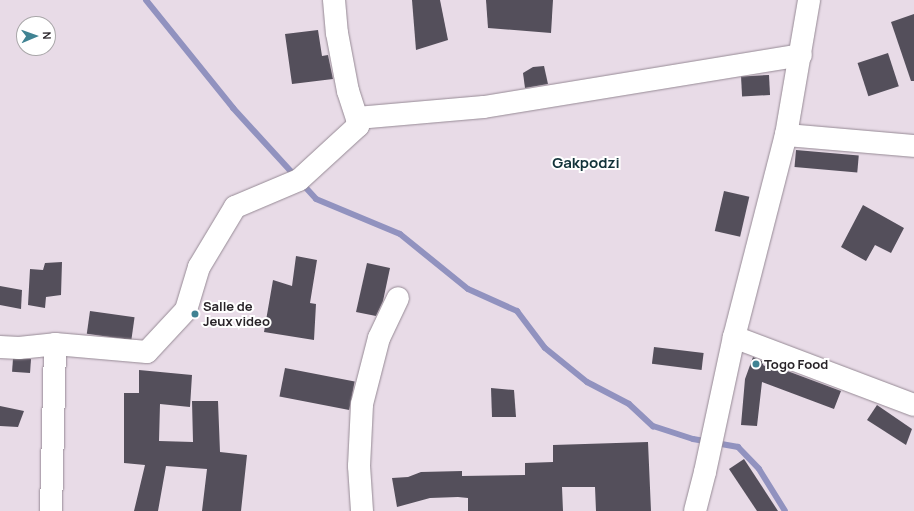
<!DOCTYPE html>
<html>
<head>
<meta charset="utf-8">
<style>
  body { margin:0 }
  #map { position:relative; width:914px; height:511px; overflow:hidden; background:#e8dbe7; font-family:Manrope,sans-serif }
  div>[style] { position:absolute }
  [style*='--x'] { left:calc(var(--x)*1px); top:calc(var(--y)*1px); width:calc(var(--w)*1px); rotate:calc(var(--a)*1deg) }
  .stream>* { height:6px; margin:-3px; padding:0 3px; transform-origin:3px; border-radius:3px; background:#9192bf }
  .building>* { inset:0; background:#544f5b; transform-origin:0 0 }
  .roads { filter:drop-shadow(0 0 1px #968a95) drop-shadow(0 0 1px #968a95) }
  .street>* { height:22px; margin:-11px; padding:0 11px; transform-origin:11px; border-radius:11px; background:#fff }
  .secondary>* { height:22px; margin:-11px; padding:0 11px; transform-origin:11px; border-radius:11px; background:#fff }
  .dots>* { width:11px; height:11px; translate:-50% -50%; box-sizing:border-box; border:2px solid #fff; border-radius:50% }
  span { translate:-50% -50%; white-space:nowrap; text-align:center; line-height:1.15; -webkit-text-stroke:4px #fff; paint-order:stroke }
  .poi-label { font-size:13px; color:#282328; font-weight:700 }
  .left { translate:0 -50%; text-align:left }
  .quarter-label { font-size:15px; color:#12333a; font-weight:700 }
  .north { position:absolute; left:16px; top:16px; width:40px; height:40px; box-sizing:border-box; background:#fff; border:1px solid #a9a7a9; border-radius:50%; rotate:88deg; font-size:11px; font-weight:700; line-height:16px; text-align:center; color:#282328 }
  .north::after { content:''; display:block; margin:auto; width:14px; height:18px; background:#408393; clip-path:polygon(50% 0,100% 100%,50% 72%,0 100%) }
</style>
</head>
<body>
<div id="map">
  <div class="stream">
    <div style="--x:146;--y:0;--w:139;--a:51.1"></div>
    <div style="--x:233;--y:108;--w:123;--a:47.6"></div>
    <div style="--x:316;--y:199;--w:91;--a:22.6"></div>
    <div style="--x:400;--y:234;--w:87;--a:39"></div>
    <div style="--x:468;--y:289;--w:54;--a:24.2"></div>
    <div style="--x:517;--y:311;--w:46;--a:52.9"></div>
    <div style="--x:545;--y:348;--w:54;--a:39"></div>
    <div style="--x:587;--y:382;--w:47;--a:27.6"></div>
    <div style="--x:629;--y:404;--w:33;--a:43"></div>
    <div style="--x:653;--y:426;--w:42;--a:18"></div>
    <div style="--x:693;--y:439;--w:46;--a:10.1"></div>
    <div style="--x:738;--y:447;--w:30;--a:46"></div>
    <div style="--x:759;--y:469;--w:49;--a:58.2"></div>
  </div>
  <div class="building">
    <div style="clip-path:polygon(412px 0,440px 0,448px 40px,416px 50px)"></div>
    <div style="clip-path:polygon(486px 0,553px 0,551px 33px,488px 28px)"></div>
    <div style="clip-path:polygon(914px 14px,914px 81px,911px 81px,891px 22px)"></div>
    <div style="clip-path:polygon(318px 30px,322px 56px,328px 55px,333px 79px,292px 84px,285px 34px)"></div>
    <div style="left:888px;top:53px;width:35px;height:32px;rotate:72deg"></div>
    <div style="clip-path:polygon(544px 66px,548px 84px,525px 88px,523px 73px,533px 67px)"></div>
    <div style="left:769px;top:75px;width:20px;height:28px;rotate:87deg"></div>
    <div style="left:796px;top:150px;width:63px;height:17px;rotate:5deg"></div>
    <div style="left:724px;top:191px;width:26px;height:41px;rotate:13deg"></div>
    <div style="clip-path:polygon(863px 205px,904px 228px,891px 253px,875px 245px,866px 261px,841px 247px)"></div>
    <div style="clip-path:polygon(296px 256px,317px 260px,310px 303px,316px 304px,314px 340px,264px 332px,273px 280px,292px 286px)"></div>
    <div style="clip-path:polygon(62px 262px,61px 295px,46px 297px,45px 308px,28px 305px,30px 269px,43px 270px,45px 263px)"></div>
    <div style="clip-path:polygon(367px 263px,390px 268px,383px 301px,376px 316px,356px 312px)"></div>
    <div style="clip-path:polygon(0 286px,22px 290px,21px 309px,0 305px)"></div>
    <div style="left:90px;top:311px;width:45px;height:23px;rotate:8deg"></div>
    <div style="left:654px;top:347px;width:50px;height:17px;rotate:7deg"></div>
    <div style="clip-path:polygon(753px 357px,764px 362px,763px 365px,765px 366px,766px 363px,841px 391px,834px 409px,762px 382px,757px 426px,741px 425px,745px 379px)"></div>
    <div style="left:31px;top:359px;width:14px;height:18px;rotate:94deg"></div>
    <div style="left:285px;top:368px;width:71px;height:29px;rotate:11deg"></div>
    <div style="clip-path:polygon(139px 370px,192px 375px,190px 407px,160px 404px,159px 441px,193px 442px,192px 401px,218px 401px,220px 452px,247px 455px,241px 511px,202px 511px,207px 469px,166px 466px,158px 511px,134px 511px,145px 465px,124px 463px,124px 393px,139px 393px)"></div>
    <div style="clip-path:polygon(491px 388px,514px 390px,516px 417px,492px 417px)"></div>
    <div style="clip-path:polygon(877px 405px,912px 429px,906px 445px,867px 420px)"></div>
    <div style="clip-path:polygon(0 406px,24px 411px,18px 427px,0 426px)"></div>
    <div style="clip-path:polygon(648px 442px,651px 511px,596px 511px,595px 487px,562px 487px,563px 511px,468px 511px,468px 498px,458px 497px,430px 498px,397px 507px,392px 478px,408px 477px,421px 472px,462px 471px,462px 476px,525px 475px,525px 463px,553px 462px,553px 445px)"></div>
    <div style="clip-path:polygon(744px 459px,778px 511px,757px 511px,729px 469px)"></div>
  </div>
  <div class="roads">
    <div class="street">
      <div style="--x:334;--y:0;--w:33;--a:85"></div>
      <div style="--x:337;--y:33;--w:59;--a:79.3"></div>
      <div style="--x:348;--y:91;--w:28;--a:72"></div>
      <div style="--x:357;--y:118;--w:127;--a:-5"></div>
      <div style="--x:484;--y:107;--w:321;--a:-9.3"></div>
      <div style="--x:786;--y:135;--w:128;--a:4.9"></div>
      <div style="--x:734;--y:337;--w:192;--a:20.7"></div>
      <div style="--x:0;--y:347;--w:19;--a:3"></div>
      <div style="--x:19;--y:348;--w:36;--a:-6"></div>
      <div style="--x:55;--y:344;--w:92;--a:5"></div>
      <div style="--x:147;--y:352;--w:57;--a:-47.1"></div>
      <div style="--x:186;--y:310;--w:45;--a:-73.2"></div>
      <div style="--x:199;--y:267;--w:70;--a:-59"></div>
      <div style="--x:235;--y:207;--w:69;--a:-22.9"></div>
      <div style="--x:299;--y:180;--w:80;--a:-42.5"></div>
      <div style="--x:358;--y:126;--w:8;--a:-97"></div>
      <div style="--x:51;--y:511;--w:167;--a:-88.6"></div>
      <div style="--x:362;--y:511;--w:45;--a:-93.8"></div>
      <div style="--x:359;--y:466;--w:62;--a:-87.2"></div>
      <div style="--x:362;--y:404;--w:68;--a:-75.6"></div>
      <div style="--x:379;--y:338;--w:44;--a:-64.6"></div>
    </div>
    <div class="secondary">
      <div style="--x:695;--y:511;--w:40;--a:-75.6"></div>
      <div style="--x:705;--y:472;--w:138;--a:-77.9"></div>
      <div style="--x:734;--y:337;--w:209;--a:-75.6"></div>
      <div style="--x:786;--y:135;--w:137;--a:-80.3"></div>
    </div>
  </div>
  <div class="dots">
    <div style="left:195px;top:314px;background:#408393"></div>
    <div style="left:756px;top:364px;background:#408393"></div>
  </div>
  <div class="poi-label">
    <span class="left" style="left:203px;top:314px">Salle de<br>Jeux video</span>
    <span class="left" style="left:764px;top:364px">Togo Food</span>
  </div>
  <div class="quarter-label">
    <span style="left:586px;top:163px">Gakpodzi</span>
  </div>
  <div class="north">N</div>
</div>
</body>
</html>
